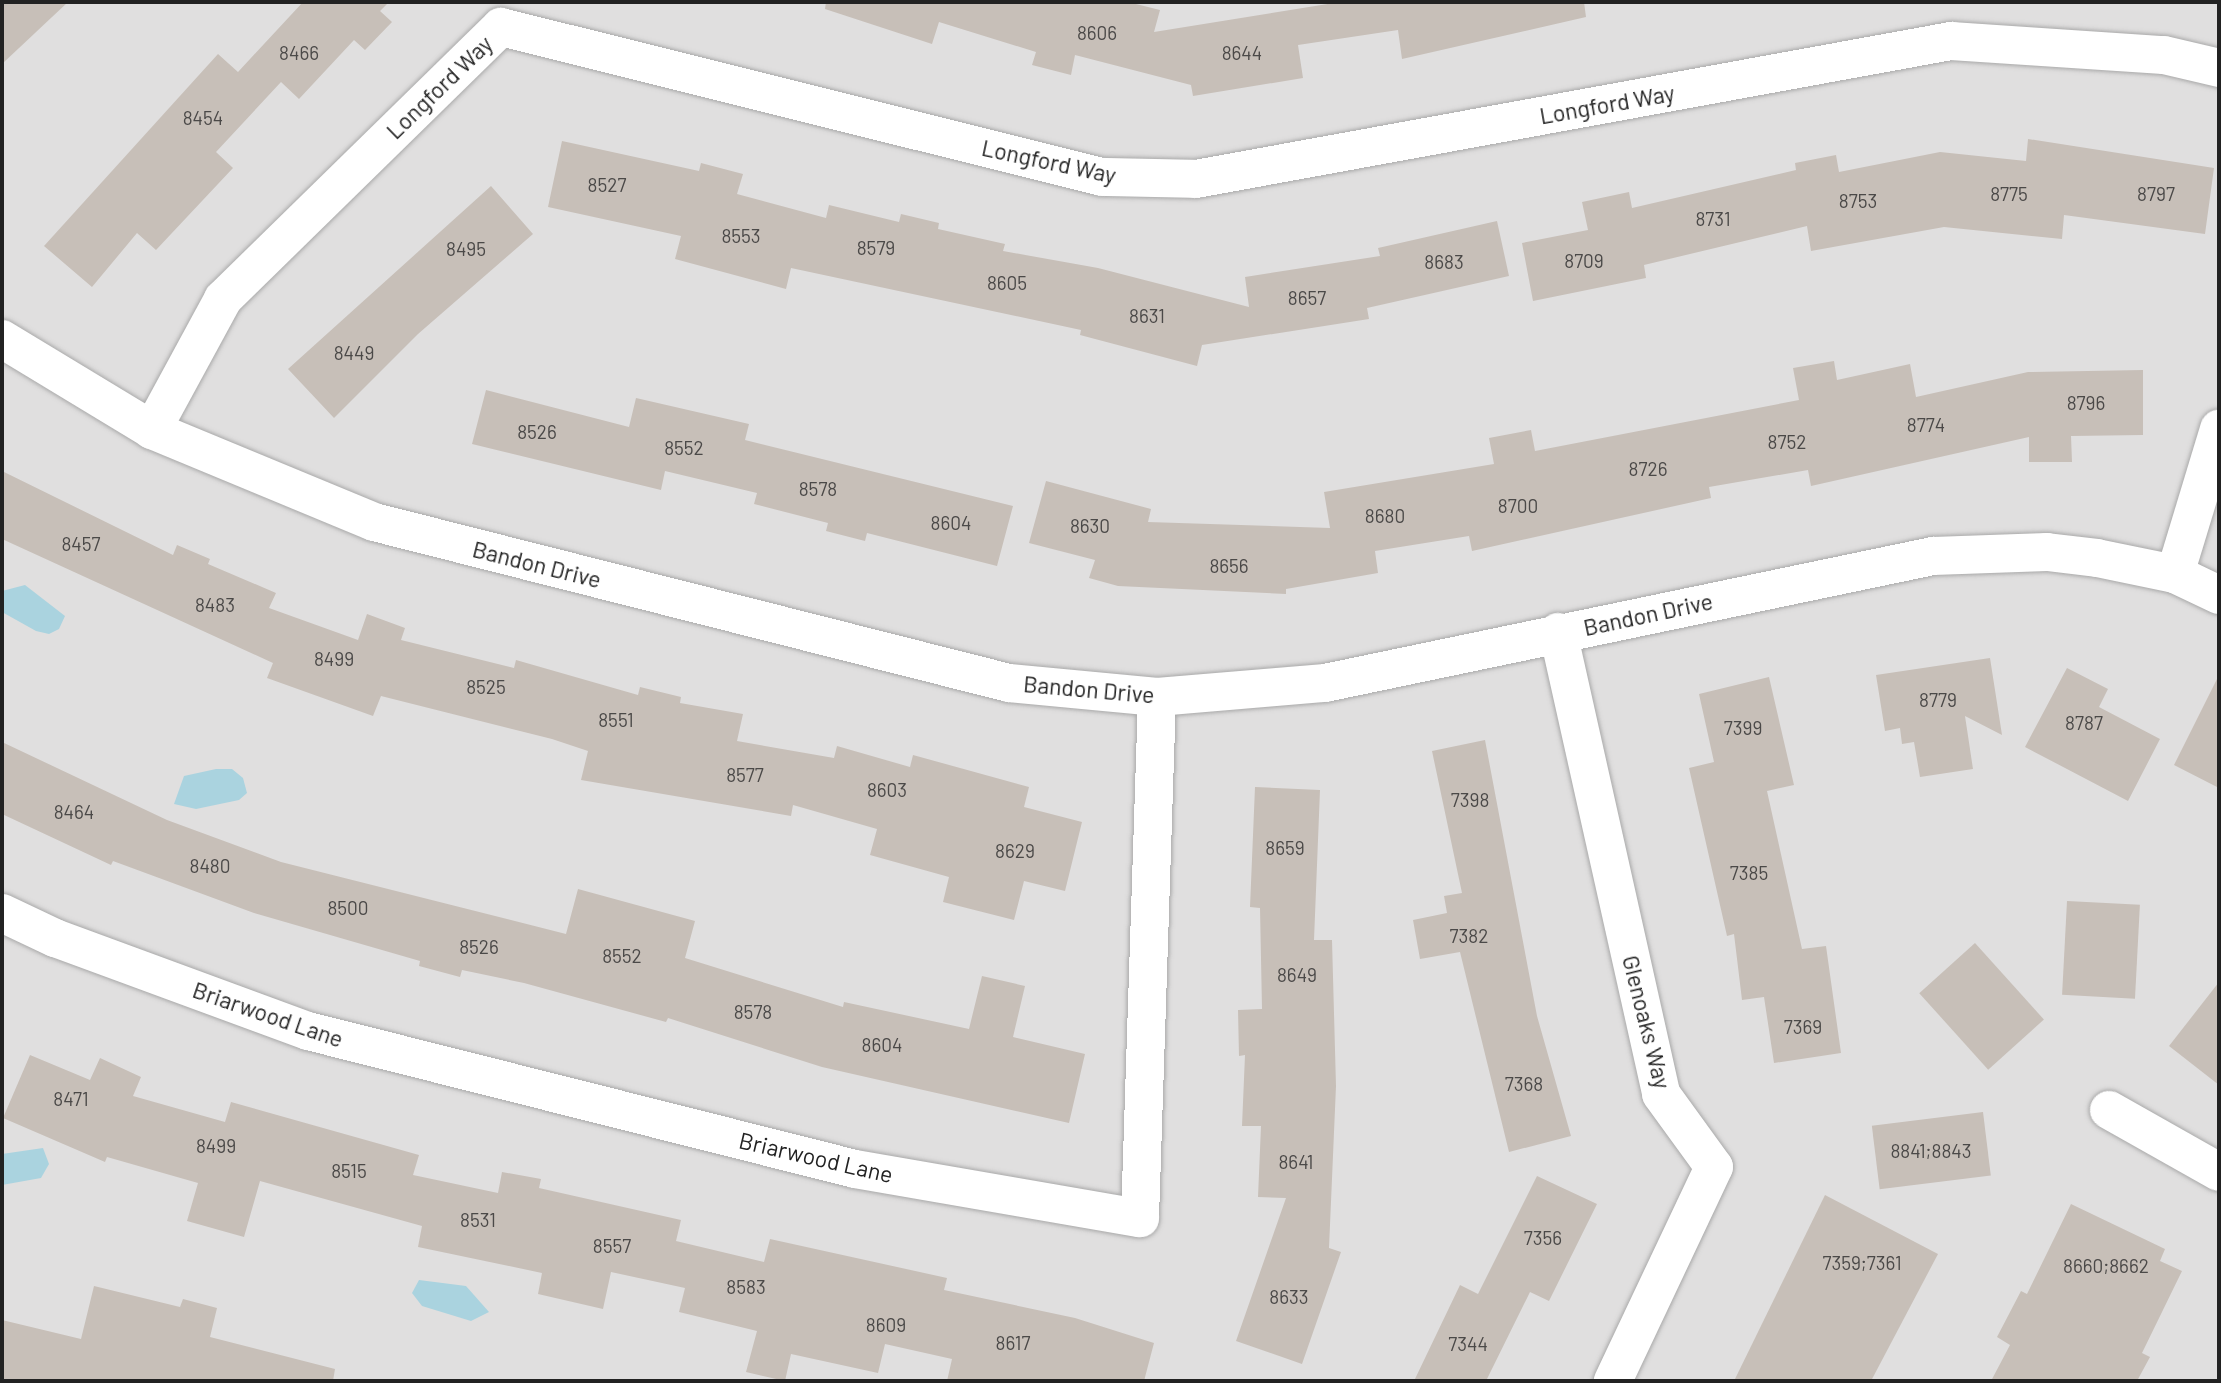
<!DOCTYPE html>
<html>
<head>
<meta charset="utf-8">
<style>
  body { margin:0 }
  #map { position:relative; width:2221px; height:1383px; overflow:hidden; background:#f2efe9; font-family:Barlow,sans-serif }
  div>[style] { position:absolute }
  [style*='--x'] { left:calc(var(--x)*1px); top:calc(var(--y)*1px); width:calc(var(--w)*1px); rotate:calc(var(--a)*1deg) }
  .residential>* { inset:0; background:#e0dfdf; transform-origin:0 0 }
  .water>* { inset:0; background:#aad3df }
  .building>* { inset:0; background:#c7bfb8; transform-origin:0 0 }
  .roads { filter:drop-shadow(0 0 2px #a9a9a9) drop-shadow(0 0 2px #a9a9a9) }
  .minor>* { height:38px; margin:-19px; padding:0 19px; transform-origin:19px; border-radius:19px; background:#fff }
  span { translate:-50% -50%; white-space:nowrap; text-align:center; line-height:1.15; -webkit-text-stroke:5px #fff; paint-order:stroke }
  .number-label { font-size:19px; color:#4b4948 }
  .number-label span { -webkit-text-stroke-width:0 }
  .street-label { font-size:23px; color:#222 }
  .frame { position:absolute; inset:0; border:4px solid #222; pointer-events:none }
</style>
</head>
<body>
<div id="map">
  <div class="residential">
    <div style="left:2px;top:2px;width:2217px;height:1379px"></div>
  </div>
  <div class="water">
    <div style="clip-path:polygon(25px 585px,65px 616px,59px 629px,49px 634px,36px 631px,2px 612px,2px 591px)"></div>
    <div style="clip-path:polygon(216px 769px,232px 769px,243px 778px,247px 793px,239px 800px,196px 809px,174px 804px,184px 776px)"></div>
    <div style="clip-path:polygon(43px 1148px,49px 1164px,41px 1178px,2px 1185px,2px 1154px)"></div>
    <div style="clip-path:polygon(419px 1280px,466px 1286px,489px 1312px,471px 1321px,422px 1306px,412px 1293px)"></div>
  </div>
  <div class="building">
    <div style="clip-path:polygon(2px 2px,68px 2px,2px 64px)"></div>
    <div style="clip-path:polygon(303px 2px,389px 2px,380px 11px,392px 22px,365px 50px,354px 40px,299px 99px,281px 82px,216px 152px,233px 168px,156px 250px,137px 233px,92px 287px,44px 246px,218px 54px,238px 72px)"></div>
    <div style="clip-path:polygon(826px 2px,1128px 2px,1160px 10px,1154px 32px,1340px 2px,1584px 2px,1586px 17px,1402px 59px,1398px 30px,1298px 45px,1303px 78px,1193px 96px,1191px 85px,1075px 55px,1071px 75px,1032px 65px,1036px 52px,939px 22px,932px 44px,825px 9px)"></div>
    <div style="clip-path:polygon(2028px 139px,2214px 168px,2205px 234px,2064px 215px,2062px 239px,1944px 227px,1811px 251px,1807px 226px,1644px 265px,1646px 278px,1533px 301px,1522px 243px,1588px 230px,1582px 202px,1629px 192px,1632px 208px,1796px 170px,1795px 163px,1836px 155px,1839px 172px,1940px 152px,2026px 161px)"></div>
    <div style="clip-path:polygon(562px 141px,699px 171px,701px 163px,743px 174px,737px 194px,826px 218px,829px 205px,899px 222px,901px 214px,939px 223px,938px 229px,1005px 244px,1003px 251px,1098px 268px,1249px 307px,1245px 277px,1380px 256px,1378px 248px,1497px 221px,1509px 276px,1367px 308px,1369px 319px,1202px 345px,1197px 366px,1080px 335px,1081px 330px,791px 268px,786px 289px,675px 259px,681px 236px,548px 207px)"></div>
    <div style="clip-path:polygon(491px 186px,533px 234px,418px 334px,334px 418px,288px 369px)"></div>
    <div style="clip-path:polygon(1834px 361px,1837px 380px,1910px 364px,1916px 397px,2028px 372px,2143px 370px,2143px 435px,2071px 436px,2072px 462px,2029px 462px,2029px 437px,1811px 486px,1808px 470px,1709px 487px,1711px 498px,1472px 551px,1469px 536px,1375px 551px,1378px 573px,1286px 589px,1286px 594px,1118px 586px,1089px 578px,1095px 560px,1029px 543px,1046px 481px,1151px 509px,1148px 522px,1330px 528px,1324px 492px,1494px 464px,1489px 438px,1531px 430px,1535px 451px,1799px 400px,1793px 368px)"></div>
    <div style="clip-path:polygon(486px 390px,629px 427px,636px 398px,749px 424px,745px 440px,1013px 506px,997px 566px,867px 533px,865px 541px,826px 531px,828px 523px,754px 504px,757px 493px,665px 471px,661px 490px,472px 444px)"></div>
    <div style="clip-path:polygon(2px 471px,173px 555px,177px 545px,210px 559px,208px 564px,276px 593px,269px 608px,358px 640px,367px 614px,405px 628px,401px 640px,514px 668px,516px 660px,638px 695px,640px 687px,681px 697px,680px 703px,743px 714px,737px 741px,834px 758px,837px 746px,910px 767px,913px 755px,1029px 787px,1024px 807px,1082px 822px,1065px 891px,1024px 881px,1014px 920px,943px 902px,949px 877px,870px 855px,877px 829px,793px 805px,791px 816px,581px 780px,588px 751px,552px 739px,381px 696px,373px 716px,267px 678px,273px 663px,2px 539px)"></div>
    <div style="clip-path:polygon(1990px 658px,2002px 735px,1965px 716px,1973px 769px,1920px 777px,1914px 742px,1902px 744px,1900px 728px,1885px 731px,1876px 675px)"></div>
    <div style="clip-path:polygon(2067px 668px,2108px 689px,2099px 707px,2160px 739px,2128px 801px,2025px 747px)"></div>
    <div style="clip-path:polygon(2219px 675px,2219px 788px,2174px 765px)"></div>
    <div style="clip-path:polygon(1769px 677px,1794px 785px,1767px 791px,1802px 949px,1826px 946px,1841px 1053px,1774px 1063px,1764px 997px,1742px 1000px,1734px 934px,1727px 936px,1689px 768px,1714px 762px,1699px 694px)"></div>
    <div style="clip-path:polygon(1485px 740px,1537px 1016px,1571px 1136px,1509px 1152px,1460px 952px,1420px 959px,1413px 920px,1447px 913px,1444px 896px,1462px 893px,1432px 751px)"></div>
    <div style="clip-path:polygon(2px 742px,167px 820px,281px 862px,566px 934px,578px 889px,695px 921px,685px 958px,843px 1007px,844px 1002px,969px 1029px,982px 976px,1025px 986px,1013px 1037px,1085px 1054px,1069px 1123px,822px 1067px,668px 1018px,666px 1022px,524px 983px,462px 970px,460px 977px,419px 966px,420px 961px,254px 913px,113px 861px,111px 865px,2px 814px)"></div>
    <div style="clip-path:polygon(1255px 787px,1320px 790px,1314px 940px,1332px 940px,1336px 1086px,1329px 1248px,1341px 1252px,1302px 1364px,1236px 1341px,1286px 1198px,1258px 1197px,1261px 1126px,1242px 1126px,1245px 1055px,1239px 1056px,1238px 1010px,1262px 1009px,1260px 908px,1250px 907px)"></div>
    <div style="left:2067px;top:901px;width:73px;height:94px;rotate:3deg"></div>
    <div style="left:1975px;top:943px;width:103px;height:75px;rotate:48deg"></div>
    <div style="clip-path:polygon(2219px 982px,2219px 1085px,2169px 1046px)"></div>
    <div style="clip-path:polygon(30px 1055px,90px 1080px,100px 1058px,141px 1077px,133px 1096px,225px 1122px,231px 1102px,419px 1155px,413px 1175px,498px 1193px,502px 1172px,541px 1179px,539px 1188px,681px 1220px,676px 1241px,764px 1262px,770px 1239px,947px 1278px,944px 1290px,1075px 1318px,1154px 1343px,1144px 1381px,947px 1381px,952px 1359px,885px 1344px,878px 1373px,791px 1354px,785px 1381px,746px 1372px,757px 1331px,679px 1312px,685px 1288px,611px 1272px,603px 1309px,538px 1294px,542px 1273px,418px 1247px,422px 1226px,260px 1181px,244px 1237px,187px 1221px,198px 1183px,107px 1157px,105px 1162px,3px 1118px)"></div>
    <div style="left:1983px;top:1112px;width:64px;height:112px;rotate:83deg"></div>
    <div style="clip-path:polygon(1537px 1176px,1597px 1204px,1549px 1301px,1530px 1292px,1486px 1381px,1414px 1381px,1460px 1285px,1478px 1294px)"></div>
    <div style="clip-path:polygon(1825px 1195px,1938px 1254px,1871px 1381px,1734px 1381px)"></div>
    <div style="clip-path:polygon(2071px 1204px,2165px 1249px,2160px 1261px,2182px 1271px,2142px 1353px,2150px 1357px,2137px 1381px,1991px 1381px,2010px 1345px,1997px 1337px,2021px 1291px,2027px 1294px)"></div>
    <div style="clip-path:polygon(94px 1286px,180px 1307px,183px 1299px,217px 1308px,210px 1337px,335px 1369px,333px 1381px,2px 1381px,2px 1320px,81px 1339px)"></div>
  </div>
  <div class="roads">
    <div class="minor">
      <div style="--x:2;--y:339;--w:175;--a:31.2"></div>
      <div style="--x:152;--y:430;--w:240;--a:22.5"></div>
      <div style="--x:374;--y:522;--w:655;--a:14.23"></div>
      <div style="--x:1009;--y:683;--w:149;--a:5.4"></div>
      <div style="--x:1157;--y:697;--w:169;--a:-4.8"></div>
      <div style="--x:1325;--y:683;--w:621;--a:-11.8"></div>
      <div style="--x:1933;--y:556;--w:114;--a:-2"></div>
      <div style="--x:2047;--y:552;--w:50;--a:6.8"></div>
      <div style="--x:2097;--y:558;--w:80;--a:11.6"></div>
      <div style="--x:2175;--y:574;--w:49;--a:25.5"></div>
      <div style="--x:152;--y:430;--w:149;--a:-61.5"></div>
      <div style="--x:223;--y:299;--w:389;--a:-44.4"></div>
      <div style="--x:501;--y:27;--w:619;--a:14.01"></div>
      <div style="--x:1102;--y:177;--w:94;--a:1.2"></div>
      <div style="--x:1196;--y:179;--w:768;--a:-10.36"></div>
      <div style="--x:1951;--y:41;--w:213;--a:3.8"></div>
      <div style="--x:2164;--y:55;--w:57;--a:13.3"></div>
      <div style="--x:2175;--y:574;--w:152;--a:-73.1"></div>
      <div style="--x:1558;--y:632;--w:473;--a:77.4"></div>
      <div style="--x:1661;--y:1094;--w:90;--a:54"></div>
      <div style="--x:1714;--y:1167;--w:237;--a:115.3"></div>
      <div style="--x:2;--y:913;--w:59;--a:25.3"></div>
      <div style="--x:55;--y:938;--w:270;--a:20.2"></div>
      <div style="--x:308;--y:1031;--w:564;--a:14.16"></div>
      <div style="--x:855;--y:1169;--w:289;--a:9.8"></div>
      <div style="--x:1140;--y:1218;--w:521;--a:-88.13"></div>
      <div style="--x:2109;--y:1110;--w:126;--a:29.4"></div>
    </div>
  </div>
  <div class="number-label">
    <span style="left:1097px;top:33px">8606</span>
    <span style="left:299px;top:53px">8466</span>
    <span style="left:1242px;top:53px">8644</span>
    <span style="left:203px;top:118px">8454</span>
    <span style="left:607px;top:185px">8527</span>
    <span style="left:2009px;top:194px">8775</span>
    <span style="left:2156px;top:194px">8797</span>
    <span style="left:1858px;top:201px">8753</span>
    <span style="left:1713px;top:219px">8731</span>
    <span style="left:741px;top:236px">8553</span>
    <span style="left:876px;top:248px">8579</span>
    <span style="left:466px;top:249px">8495</span>
    <span style="left:1584px;top:261px">8709</span>
    <span style="left:1444px;top:262px">8683</span>
    <span style="left:1007px;top:283px">8605</span>
    <span style="left:1307px;top:298px">8657</span>
    <span style="left:1147px;top:316px">8631</span>
    <span style="left:354px;top:353px">8449</span>
    <span style="left:2086px;top:403px">8796</span>
    <span style="left:1926px;top:425px">8774</span>
    <span style="left:537px;top:432px">8526</span>
    <span style="left:1787px;top:442px">8752</span>
    <span style="left:684px;top:448px">8552</span>
    <span style="left:1648px;top:469px">8726</span>
    <span style="left:818px;top:489px">8578</span>
    <span style="left:1518px;top:506px">8700</span>
    <span style="left:1385px;top:516px">8680</span>
    <span style="left:951px;top:523px">8604</span>
    <span style="left:1090px;top:526px">8630</span>
    <span style="left:81px;top:544px">8457</span>
    <span style="left:1229px;top:566px">8656</span>
    <span style="left:215px;top:605px">8483</span>
    <span style="left:334px;top:659px">8499</span>
    <span style="left:486px;top:687px">8525</span>
    <span style="left:1938px;top:700px">8779</span>
    <span style="left:616px;top:720px">8551</span>
    <span style="left:2084px;top:723px">8787</span>
    <span style="left:1743px;top:728px">7399</span>
    <span style="left:745px;top:775px">8577</span>
    <span style="left:887px;top:790px">8603</span>
    <span style="left:1470px;top:800px">7398</span>
    <span style="left:74px;top:812px">8464</span>
    <span style="left:1285px;top:848px">8659</span>
    <span style="left:1015px;top:851px">8629</span>
    <span style="left:210px;top:866px">8480</span>
    <span style="left:1749px;top:873px">7385</span>
    <span style="left:348px;top:908px">8500</span>
    <span style="left:1469px;top:936px">7382</span>
    <span style="left:479px;top:947px">8526</span>
    <span style="left:622px;top:956px">8552</span>
    <span style="left:1297px;top:975px">8649</span>
    <span style="left:753px;top:1012px">8578</span>
    <span style="left:1803px;top:1027px">7369</span>
    <span style="left:882px;top:1045px">8604</span>
    <span style="left:1524px;top:1084px">7368</span>
    <span style="left:71px;top:1099px">8471</span>
    <span style="left:216px;top:1146px">8499</span>
    <span style="left:1931px;top:1151px">8841;8843</span>
    <span style="left:1296px;top:1162px">8641</span>
    <span style="left:349px;top:1171px">8515</span>
    <span style="left:478px;top:1220px">8531</span>
    <span style="left:1543px;top:1238px">7356</span>
    <span style="left:612px;top:1246px">8557</span>
    <span style="left:1862px;top:1263px">7359;7361</span>
    <span style="left:2106px;top:1266px">8660;8662</span>
    <span style="left:746px;top:1287px">8583</span>
    <span style="left:1289px;top:1297px">8633</span>
    <span style="left:886px;top:1325px">8609</span>
    <span style="left:1013px;top:1343px">8617</span>
    <span style="left:1468px;top:1344px">7344</span>
  </div>
  <div class="street-label">
    <span style="left:439px;top:87px;rotate:-44deg">Longford Way</span>
    <span style="left:1607px;top:104px;rotate:-10deg">Longford Way</span>
    <span style="left:1049px;top:161px;rotate:12deg">Longford Way</span>
    <span style="left:537px;top:564px;rotate:14deg">Bandon Drive</span>
    <span style="left:1648px;top:614px;rotate:-12deg">Bandon Drive</span>
    <span style="left:1089px;top:689px;rotate:5deg">Bandon Drive</span>
    <span style="left:268px;top:1014px;rotate:19deg">Briarwood Lane</span>
    <span style="left:1647px;top:1022px;rotate:76deg">Glenoaks Way</span>
    <span style="left:816px;top:1157px;rotate:13deg">Briarwood Lane</span>
  </div>
  <div class="frame"></div>
</div>
</body>
</html>
